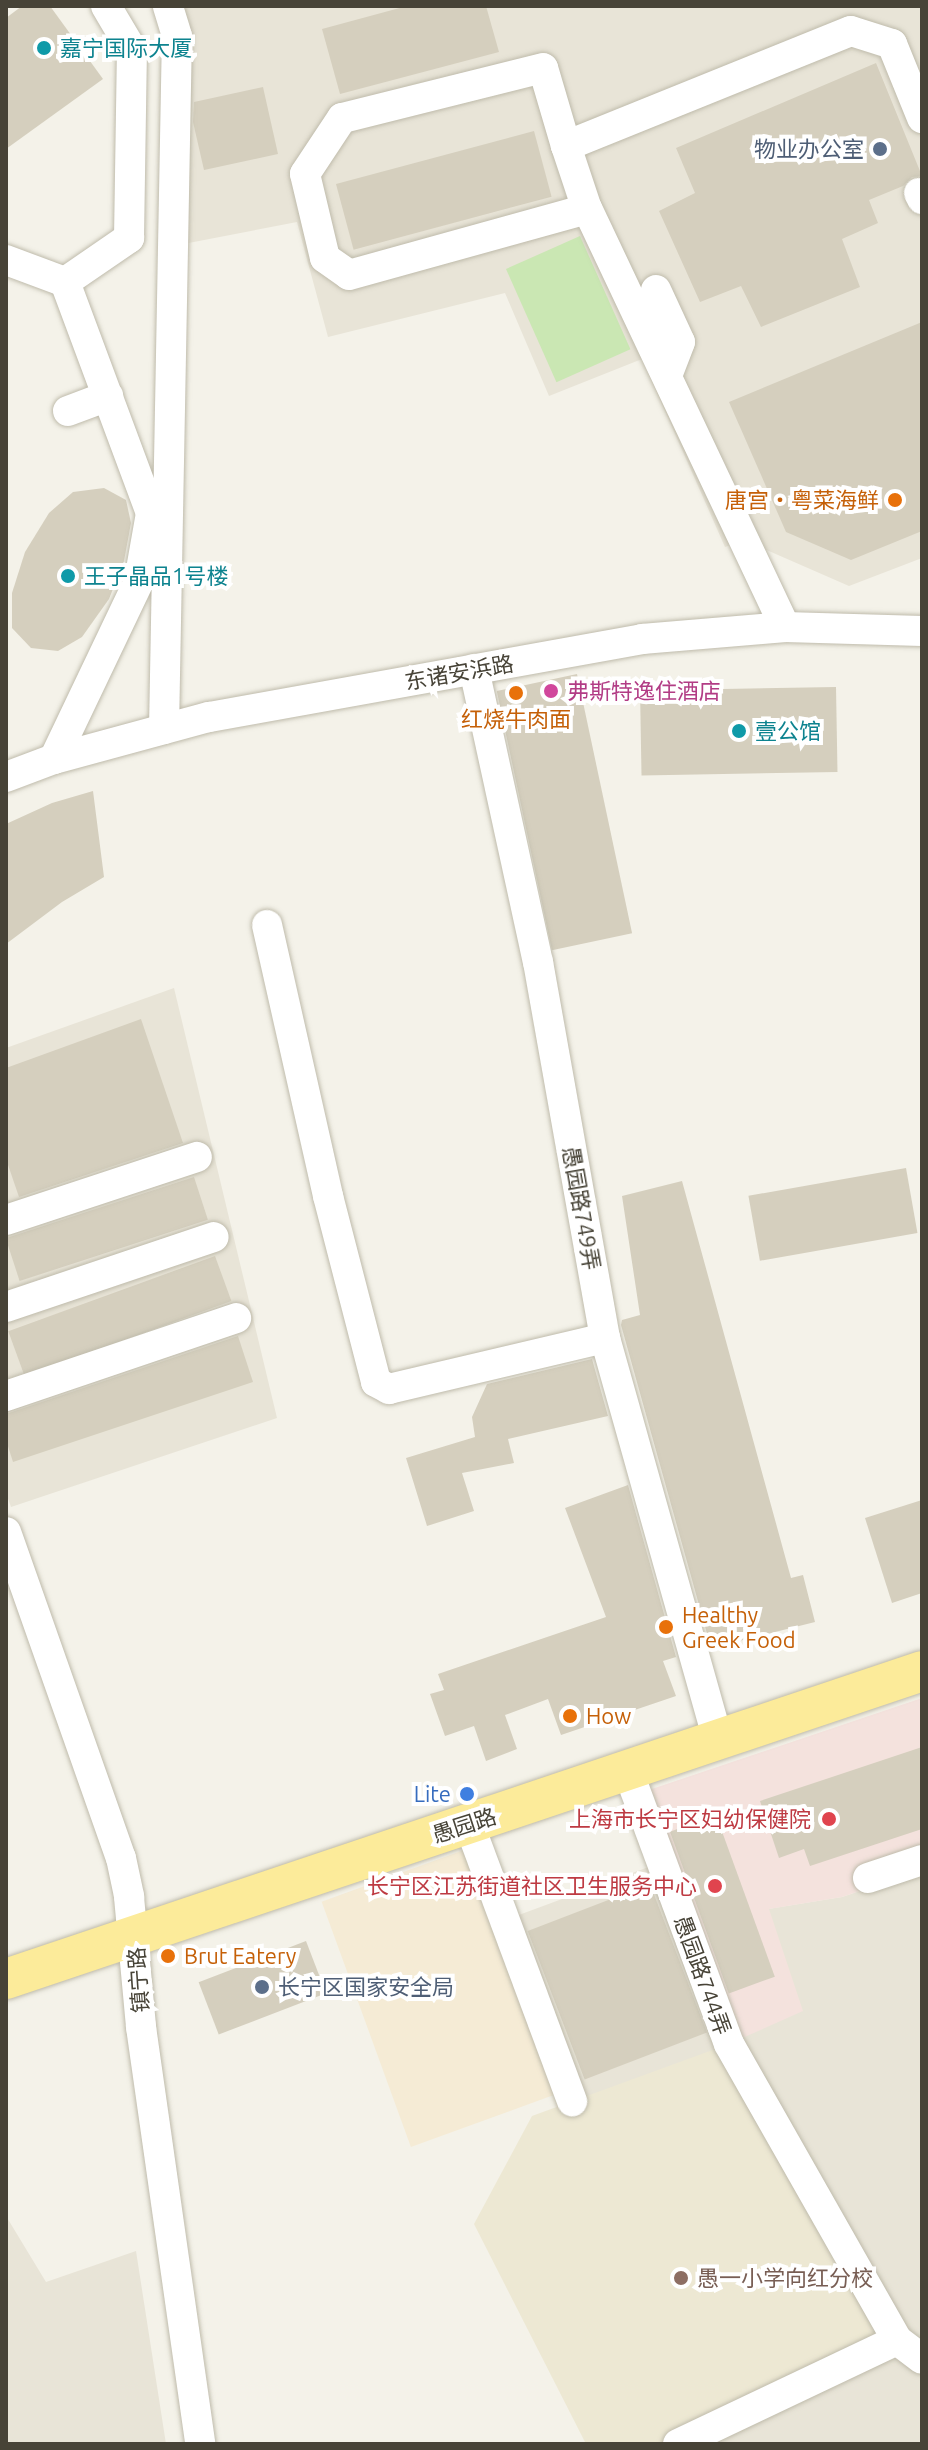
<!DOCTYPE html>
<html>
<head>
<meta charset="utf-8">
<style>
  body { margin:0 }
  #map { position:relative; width:928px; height:2450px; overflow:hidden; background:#f4f2e9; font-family:Ubuntu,"Noto Sans SC",sans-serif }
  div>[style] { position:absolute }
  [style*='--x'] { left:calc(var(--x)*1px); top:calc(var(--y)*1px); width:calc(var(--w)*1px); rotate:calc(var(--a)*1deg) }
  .residential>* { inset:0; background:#e8e4d7 }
  .commercial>* { inset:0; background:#f5ebd5; transform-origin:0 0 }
  .education>* { inset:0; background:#ede8d3 }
  .medical>* { inset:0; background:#f4e2dd }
  .green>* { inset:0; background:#cae7b3; transform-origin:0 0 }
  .building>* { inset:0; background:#d5cfbe; transform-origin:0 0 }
  .roads { filter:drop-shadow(0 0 2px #bfbbab) drop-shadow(0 0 2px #bfbbab) }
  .minor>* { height:30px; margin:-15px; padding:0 15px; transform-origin:15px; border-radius:15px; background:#fff }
  .major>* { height:40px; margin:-20px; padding:0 20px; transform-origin:20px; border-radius:20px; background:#fceb9a }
  .dots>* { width:22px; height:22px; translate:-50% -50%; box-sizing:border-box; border:4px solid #fff; border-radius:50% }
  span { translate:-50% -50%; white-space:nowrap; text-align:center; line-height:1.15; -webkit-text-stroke:8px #fff; paint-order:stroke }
  .culture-label { font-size:22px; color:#0d838f }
  .left { translate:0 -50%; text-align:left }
  .service-label { font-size:22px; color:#4e5e75 }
  .right { translate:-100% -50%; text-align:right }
  .food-label { font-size:22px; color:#c56008 }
  .street-label { font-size:22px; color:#474337 }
  .hotel-label { font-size:22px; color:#b23c85 }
  .shop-label { font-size:22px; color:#366cbe }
  .health-label { font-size:22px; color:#be3a42 }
  .education-label { font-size:22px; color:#785e54 }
  .frame { position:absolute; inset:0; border:8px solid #474337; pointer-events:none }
</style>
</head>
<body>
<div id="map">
  <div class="residential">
    <div style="clip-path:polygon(168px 6px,922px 6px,922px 558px,849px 586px,744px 540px,725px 547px,642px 359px,549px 396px,505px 293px,328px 337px,297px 222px,173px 246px)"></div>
    <div style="clip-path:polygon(174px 988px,277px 1418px,11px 1507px,6px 1493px,6px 1048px)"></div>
    <div style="clip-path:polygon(662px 1862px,768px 1909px,842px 1897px,922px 1870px,922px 2444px,678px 2444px,572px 2101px,505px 1920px)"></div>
    <div style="clip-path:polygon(6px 2216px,46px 2282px,136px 2251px,166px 2444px,6px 2444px)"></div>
  </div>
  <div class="commercial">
    <div style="left:472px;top:1847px;width:261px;height:160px;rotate:70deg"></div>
  </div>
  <div class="education">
    <div style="clip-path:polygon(729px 2044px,897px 2340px,678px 2444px,586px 2444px,474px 2224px,532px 2116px)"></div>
  </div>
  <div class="medical">
    <div style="clip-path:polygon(922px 1698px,922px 1870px,842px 1897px,769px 1909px,803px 2011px,729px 2044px,637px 1794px)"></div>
  </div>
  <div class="green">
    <div style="left:580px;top:236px;width:124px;height:81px;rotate:66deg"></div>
  </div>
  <div class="building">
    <div style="clip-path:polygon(22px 6px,50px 6px,103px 79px,6px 149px,6px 18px)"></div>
    <div style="clip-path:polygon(407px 6px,486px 6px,499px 52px,340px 94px,322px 29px)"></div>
    <div style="clip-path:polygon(876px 63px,922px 176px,912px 177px,903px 186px,869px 200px,878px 223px,842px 239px,860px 287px,761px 327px,741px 286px,700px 302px,659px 211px,695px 193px,676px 148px)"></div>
    <div style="clip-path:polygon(263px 87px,278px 154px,204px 170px,193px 122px,194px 102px)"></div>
    <div style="left:534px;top:131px;width:68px;height:205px;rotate:75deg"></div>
    <div style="clip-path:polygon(922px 322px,922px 531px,851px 560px,786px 532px,729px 402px)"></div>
    <div style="clip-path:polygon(104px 488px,126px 500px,131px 523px,124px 561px,109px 599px,82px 637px,58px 651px,31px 648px,12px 628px,12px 593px,25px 552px,49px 513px,73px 492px)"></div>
    <div style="left:577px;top:674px;width:265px;height:82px;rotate:78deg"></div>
    <div style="left:836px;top:687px;width:85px;height:196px;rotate:89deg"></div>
    <div style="clip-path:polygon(93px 791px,104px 877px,62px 902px,6px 944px,6px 824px,52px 803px)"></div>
    <div style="clip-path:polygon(141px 1019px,183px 1143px,19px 1197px,6px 1159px,6px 1068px)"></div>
    <div style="left:906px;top:1168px;width:66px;height:160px;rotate:80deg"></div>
    <div style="left:194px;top:1177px;width:45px;height:198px;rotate:72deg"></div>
    <div style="clip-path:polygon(682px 1181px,791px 1578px,803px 1575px,815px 1622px,711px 1648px,621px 1325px,622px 1320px,640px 1315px,622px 1196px)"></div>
    <div style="left:215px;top:1256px;width:48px;height:220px;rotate:70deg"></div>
    <div style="clip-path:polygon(238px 1336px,253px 1382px,13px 1462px,6px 1440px,6px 1414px)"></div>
    <div style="clip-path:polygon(592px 1359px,608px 1416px,508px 1439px,514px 1463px,462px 1473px,474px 1511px,427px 1526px,406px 1458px,475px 1437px,472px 1417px,487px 1384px)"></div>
    <div style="clip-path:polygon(628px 1485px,676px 1657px,663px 1661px,676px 1696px,561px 1735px,548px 1699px,505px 1715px,517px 1749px,486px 1761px,474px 1726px,445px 1736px,430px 1694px,444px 1690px,438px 1674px,606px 1617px,565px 1508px)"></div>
    <div style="clip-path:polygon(922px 1500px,922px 1593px,892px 1603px,865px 1518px)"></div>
    <div style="clip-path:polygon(922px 1747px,922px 1829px,810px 1866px,804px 1849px,779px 1858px,760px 1801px)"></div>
    <div style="left:716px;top:1815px;width:172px;height:49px;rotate:70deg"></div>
    <div style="left:650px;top:1884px;width:159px;height:131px;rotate:69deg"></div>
    <div style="left:306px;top:1941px;width:56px;height:115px;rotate:69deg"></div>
  </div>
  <div class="roads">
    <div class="minor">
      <div style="--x:566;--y:146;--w:81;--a:-106.4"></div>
      <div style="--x:543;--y:68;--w:207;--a:166"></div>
      <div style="--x:342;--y:118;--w:67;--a:123.5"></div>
      <div style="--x:305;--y:174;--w:86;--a:76.6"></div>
      <div style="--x:325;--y:258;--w:29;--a:35"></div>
      <div style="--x:349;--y:275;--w:247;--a:-15.5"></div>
      <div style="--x:919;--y:193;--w:7;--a:63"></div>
      <div style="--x:6;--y:260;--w:63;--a:20.4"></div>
      <div style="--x:65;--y:282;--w:246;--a:69.6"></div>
      <div style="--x:151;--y:513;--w:69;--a:100"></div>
      <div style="--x:139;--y:581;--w:197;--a:115.5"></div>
      <div style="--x:65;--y:282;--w:78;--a:-34.5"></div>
      <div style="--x:129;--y:238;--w:188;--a:-89.1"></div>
      <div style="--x:132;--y:50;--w:51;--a:-120.6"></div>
      <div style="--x:656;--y:290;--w:57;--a:65.2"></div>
      <div style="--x:680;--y:342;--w:36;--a:111"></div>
      <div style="--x:68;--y:411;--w:43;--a:-20.6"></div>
      <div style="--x:785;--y:627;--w:463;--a:-115.3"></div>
      <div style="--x:587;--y:209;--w:66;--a:-108.4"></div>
      <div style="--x:566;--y:146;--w:307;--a:-22"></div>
      <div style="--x:851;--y:31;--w:43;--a:17.6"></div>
      <div style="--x:892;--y:44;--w:80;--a:67.9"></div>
      <div style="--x:474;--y:669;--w:300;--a:77.7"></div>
      <div style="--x:538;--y:962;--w:382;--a:79.9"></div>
      <div style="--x:605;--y:1338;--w:418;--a:74.3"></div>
      <div style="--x:164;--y:729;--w:693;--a:-88.93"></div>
      <div style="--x:177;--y:36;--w:31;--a:-107"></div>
      <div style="--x:6;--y:777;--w:51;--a:-20.6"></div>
      <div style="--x:54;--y:759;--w:161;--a:-15.2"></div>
      <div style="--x:209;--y:717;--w:440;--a:-10.2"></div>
      <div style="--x:642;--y:639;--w:144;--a:-4.8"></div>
      <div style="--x:785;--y:627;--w:137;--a:1.7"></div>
      <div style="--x:267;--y:925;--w:278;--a:77.3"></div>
      <div style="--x:328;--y:1196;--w:192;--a:75.5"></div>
      <div style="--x:376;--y:1382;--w:15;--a:28"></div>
      <div style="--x:389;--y:1389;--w:222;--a:-13.3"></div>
      <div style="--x:6;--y:1220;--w:201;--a:-18.3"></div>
      <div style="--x:6;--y:1307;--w:219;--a:-18.6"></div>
      <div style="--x:6;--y:1396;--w:243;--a:-18.7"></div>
      <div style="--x:6;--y:1532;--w:346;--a:70.6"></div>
      <div style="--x:121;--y:1858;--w:40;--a:78"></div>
      <div style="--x:129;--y:1897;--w:131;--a:84.7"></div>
      <div style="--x:141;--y:2027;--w:421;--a:81.9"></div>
      <div style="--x:628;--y:1771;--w:291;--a:69.7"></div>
      <div style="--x:729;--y:2044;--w:340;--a:60.4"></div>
      <div style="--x:469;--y:1824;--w:296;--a:69.6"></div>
      <div style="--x:868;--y:1878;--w:57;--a:-18.4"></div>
      <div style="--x:678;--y:2444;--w:242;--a:-25.4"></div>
      <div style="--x:897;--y:2340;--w:31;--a:37"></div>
    </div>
    <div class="major">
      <div style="--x:6;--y:1979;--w:966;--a:-18.58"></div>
    </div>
  </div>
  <div class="dots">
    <div style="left:44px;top:48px;background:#0f9aa8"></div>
    <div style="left:880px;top:149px;background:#5c6f8a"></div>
    <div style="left:895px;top:500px;background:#e8710a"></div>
    <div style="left:68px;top:576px;background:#0f9aa8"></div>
    <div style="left:551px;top:691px;background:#d1479c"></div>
    <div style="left:516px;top:693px;background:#e8710a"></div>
    <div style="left:739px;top:731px;background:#0f9aa8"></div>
    <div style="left:666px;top:1627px;background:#e8710a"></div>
    <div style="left:570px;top:1716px;background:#e8710a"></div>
    <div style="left:467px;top:1794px;background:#3f7fe0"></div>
    <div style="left:829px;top:1819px;background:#e0444e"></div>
    <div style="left:715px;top:1886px;background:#e0444e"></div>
    <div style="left:168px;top:1956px;background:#e8710a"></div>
    <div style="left:262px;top:1987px;background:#5c6f8a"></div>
    <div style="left:681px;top:2278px;background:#8d6e63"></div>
  </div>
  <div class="culture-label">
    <span class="left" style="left:60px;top:48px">嘉宁国际大厦</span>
    <span class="left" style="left:84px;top:576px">王子晶品1号楼</span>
    <span class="left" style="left:755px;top:731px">壹公馆</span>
  </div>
  <div class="service-label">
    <span class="right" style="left:864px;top:149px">物业办公室</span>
    <span class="left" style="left:278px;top:1987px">长宁区国家安全局</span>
  </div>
  <div class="food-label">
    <span class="right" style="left:879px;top:500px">唐宫・粤菜海鲜</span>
    <span style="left:516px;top:719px">红烧牛肉面</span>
    <span class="left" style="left:682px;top:1627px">Healthy<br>Greek Food</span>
    <span class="left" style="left:586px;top:1716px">How</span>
    <span class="left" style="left:184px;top:1956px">Brut Eatery</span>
  </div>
  <div class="street-label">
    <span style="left:459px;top:672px;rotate:-10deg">东诸安浜路</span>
    <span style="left:582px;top:1208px;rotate:80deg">愚园路749弄</span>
    <span style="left:464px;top:1825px;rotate:-18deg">愚园路</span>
    <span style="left:703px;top:1975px;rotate:70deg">愚园路744弄</span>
    <span style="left:138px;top:1980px;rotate:-94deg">镇宁路</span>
  </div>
  <div class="hotel-label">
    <span class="left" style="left:567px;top:691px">弗斯特逸住酒店</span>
  </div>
  <div class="shop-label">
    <span class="right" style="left:451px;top:1794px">Lite</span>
  </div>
  <div class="health-label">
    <span class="right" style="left:811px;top:1819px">上海市长宁区妇幼保健院</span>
    <span class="right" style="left:697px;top:1886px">长宁区江苏街道社区卫生服务中心</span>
  </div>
  <div class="education-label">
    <span class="left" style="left:697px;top:2278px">愚一小学向红分校</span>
  </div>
  <div class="frame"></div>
</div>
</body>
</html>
